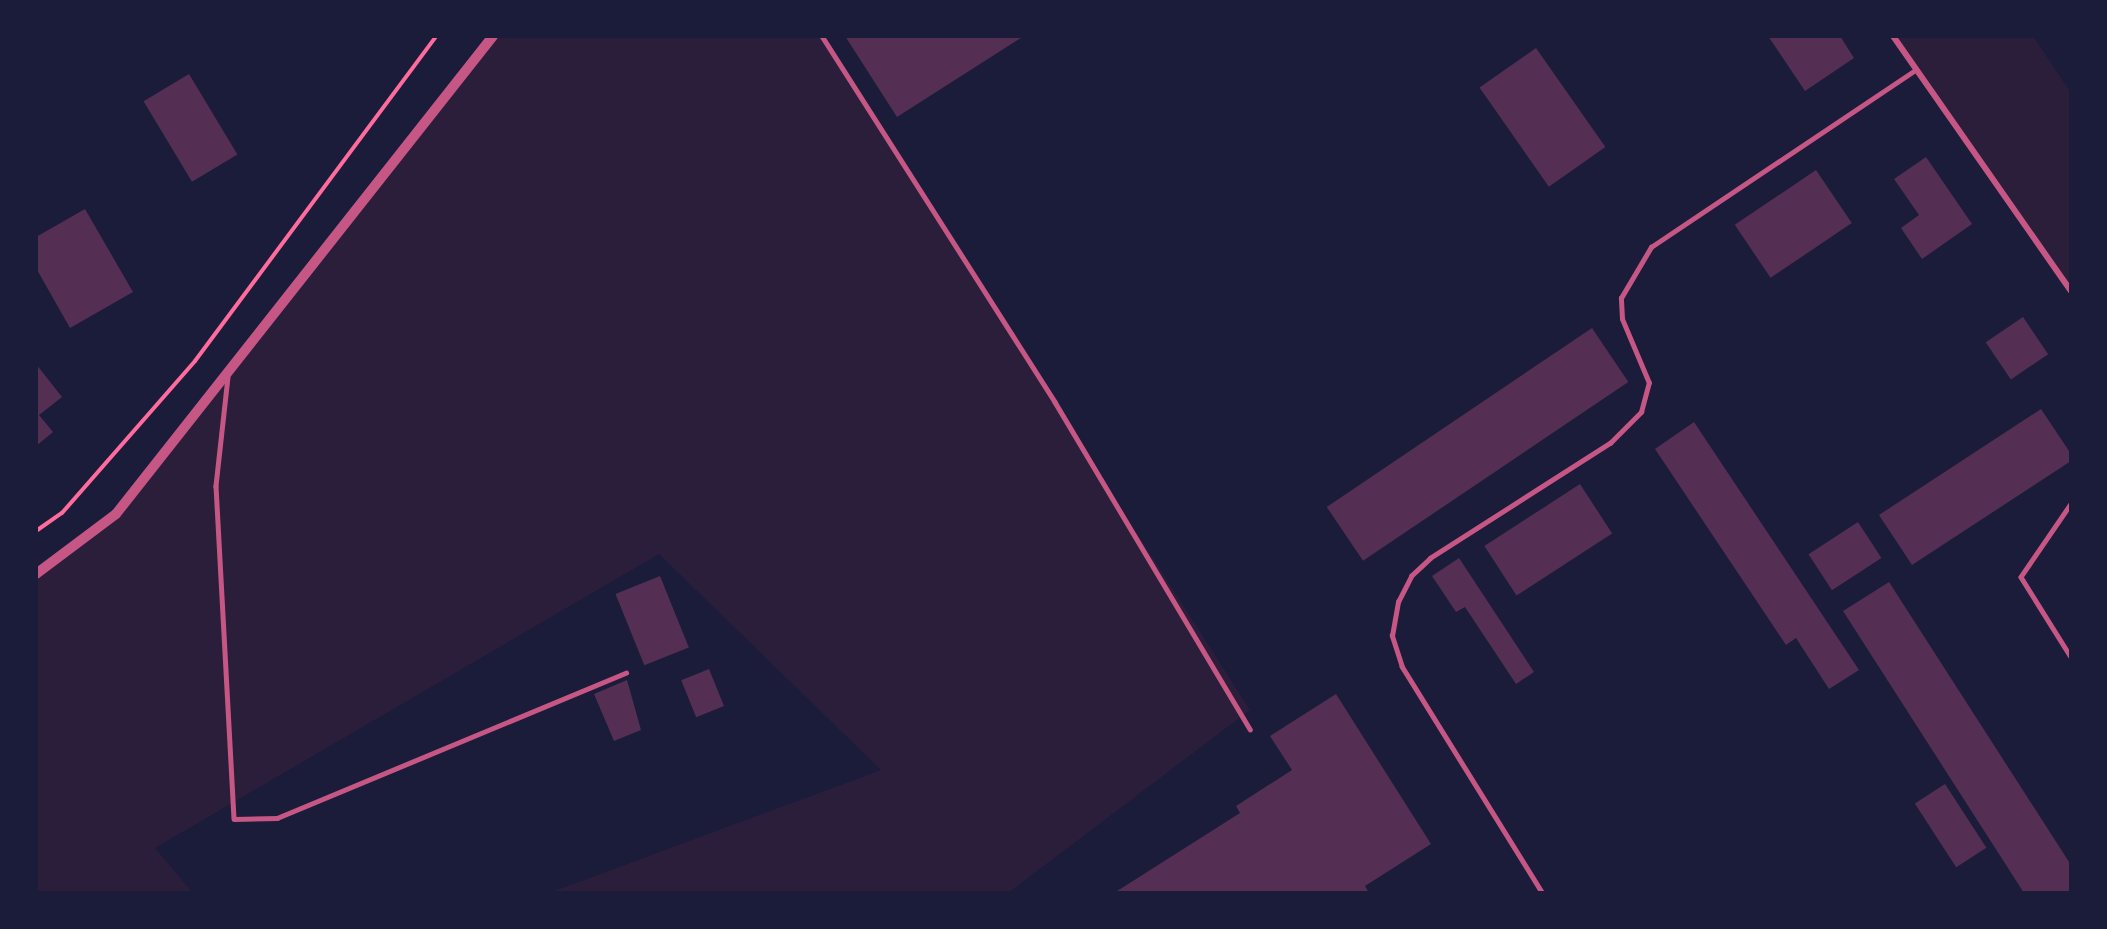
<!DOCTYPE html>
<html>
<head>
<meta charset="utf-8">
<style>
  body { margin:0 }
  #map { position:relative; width:2107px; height:929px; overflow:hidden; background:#1b1b3a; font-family:"IBM Plex Serif",serif }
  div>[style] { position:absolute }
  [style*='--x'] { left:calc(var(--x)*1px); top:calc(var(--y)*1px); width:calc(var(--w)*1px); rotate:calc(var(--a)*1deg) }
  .green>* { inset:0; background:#2a1e3b }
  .building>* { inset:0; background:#542f53; transform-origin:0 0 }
  .path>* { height:4px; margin:-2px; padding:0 2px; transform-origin:2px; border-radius:2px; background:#ff6b9d }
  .service>* { height:4.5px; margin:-2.25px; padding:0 2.25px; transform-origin:2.25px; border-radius:2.25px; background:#c65784 }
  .minor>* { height:6px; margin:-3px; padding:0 3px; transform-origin:3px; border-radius:3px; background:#c65784 }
  .tertiary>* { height:10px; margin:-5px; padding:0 5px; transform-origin:5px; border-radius:5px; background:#c65784 }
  span { translate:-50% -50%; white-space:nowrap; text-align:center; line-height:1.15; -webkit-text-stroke:6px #1b1b3a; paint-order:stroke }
  .frame { position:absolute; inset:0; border:38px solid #1b1b3a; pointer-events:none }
</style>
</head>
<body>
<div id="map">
  <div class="green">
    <div style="clip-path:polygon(493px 36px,819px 36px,1250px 710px,1008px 893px,549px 893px,881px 770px,659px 554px,155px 848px,193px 893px,36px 893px,36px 574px,116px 513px)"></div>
    <div style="clip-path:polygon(1893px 36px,2033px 36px,2071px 93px,2071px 291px)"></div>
  </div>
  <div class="building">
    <div style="clip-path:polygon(845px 36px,1024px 36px,897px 117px)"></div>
    <div style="clip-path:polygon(1768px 36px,1840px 36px,1854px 58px,1805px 91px)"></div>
    <div style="left:1536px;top:48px;width:121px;height:69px;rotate:55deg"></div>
    <div style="left:189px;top:74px;width:94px;height:53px;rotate:59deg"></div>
    <div style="clip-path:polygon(1926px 157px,1972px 224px,1922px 259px,1901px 228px,1919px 215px,1894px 179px)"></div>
    <div style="left:1816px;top:170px;width:64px;height:98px;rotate:56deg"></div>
    <div style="clip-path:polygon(85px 209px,133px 292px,70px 328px,36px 268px,36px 237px)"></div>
    <div style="left:2023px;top:317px;width:45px;height:45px;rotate:56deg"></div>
    <div style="left:1592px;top:328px;width:65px;height:320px;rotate:56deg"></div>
    <div style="clip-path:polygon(36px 364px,62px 397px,39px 415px,53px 432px,36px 446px)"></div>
    <div style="clip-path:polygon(2041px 409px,2071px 454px,2071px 461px,1912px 565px,1879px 515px)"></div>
    <div style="clip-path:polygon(1694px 422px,1859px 670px,1829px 689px,1796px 638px,1786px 645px,1655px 449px)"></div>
    <div style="left:1580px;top:484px;width:59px;height:114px;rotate:57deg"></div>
    <div style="left:1858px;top:522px;width:43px;height:59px;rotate:57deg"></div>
    <div style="clip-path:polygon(1459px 558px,1534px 672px,1516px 684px,1465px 607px,1456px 612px,1432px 576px)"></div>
    <div style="left:660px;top:576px;width:77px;height:48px;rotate:68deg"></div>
    <div style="clip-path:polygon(1889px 582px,2071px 865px,2071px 891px,2068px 893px,2024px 893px,1843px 611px)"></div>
    <div style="left:709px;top:669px;width:40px;height:30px;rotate:68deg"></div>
    <div style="clip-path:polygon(627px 680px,641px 730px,614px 741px,594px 694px)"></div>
    <div style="clip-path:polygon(1336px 694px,1431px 844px,1365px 886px,1369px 893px,1114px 893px,1240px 813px,1236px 806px,1292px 770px,1270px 736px)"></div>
    <div style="left:1945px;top:784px;width:76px;height:36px;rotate:57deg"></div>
  </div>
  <div class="path">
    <div style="--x:36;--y:531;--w:32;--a:-35"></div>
    <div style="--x:62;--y:513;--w:202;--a:-48.8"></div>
    <div style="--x:195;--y:361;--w:405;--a:-53.4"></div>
  </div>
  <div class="service">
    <div style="--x:822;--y:36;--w:434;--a:57.5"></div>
    <div style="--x:1055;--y:402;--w:381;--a:59.2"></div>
    <div style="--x:228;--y:377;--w:110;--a:96.3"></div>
    <div style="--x:216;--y:486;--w:333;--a:86.9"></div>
    <div style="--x:234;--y:819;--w:43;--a:-1.3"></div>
    <div style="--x:277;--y:818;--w:378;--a:-22.6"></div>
    <div style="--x:2071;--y:504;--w:88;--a:124.4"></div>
    <div style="--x:2021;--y:577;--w:94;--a:58"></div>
    <div style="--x:1542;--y:893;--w:266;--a:-121.8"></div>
    <div style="--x:1402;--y:667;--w:33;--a:-108"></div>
    <div style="--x:1392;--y:636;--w:35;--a:-80"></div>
    <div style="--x:1398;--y:602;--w:29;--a:-63"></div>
    <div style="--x:1411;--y:576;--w:26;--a:-43"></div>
    <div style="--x:1430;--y:558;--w:214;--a:-32.6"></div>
    <div style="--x:1610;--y:443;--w:44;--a:-45"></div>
    <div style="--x:1641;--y:412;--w:30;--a:-75"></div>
    <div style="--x:1649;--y:383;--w:69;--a:-112.9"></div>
    <div style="--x:1622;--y:319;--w:21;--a:-93"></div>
    <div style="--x:1621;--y:298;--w:59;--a:-59.5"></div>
    <div style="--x:1651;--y:247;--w:318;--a:-33.8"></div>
  </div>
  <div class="minor">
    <div style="--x:1893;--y:36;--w:311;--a:55.1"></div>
  </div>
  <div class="tertiary">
    <div style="--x:36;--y:574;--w:100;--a:-36.9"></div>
    <div style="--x:116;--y:514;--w:609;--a:-51.74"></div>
  </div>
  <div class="frame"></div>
</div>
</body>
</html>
